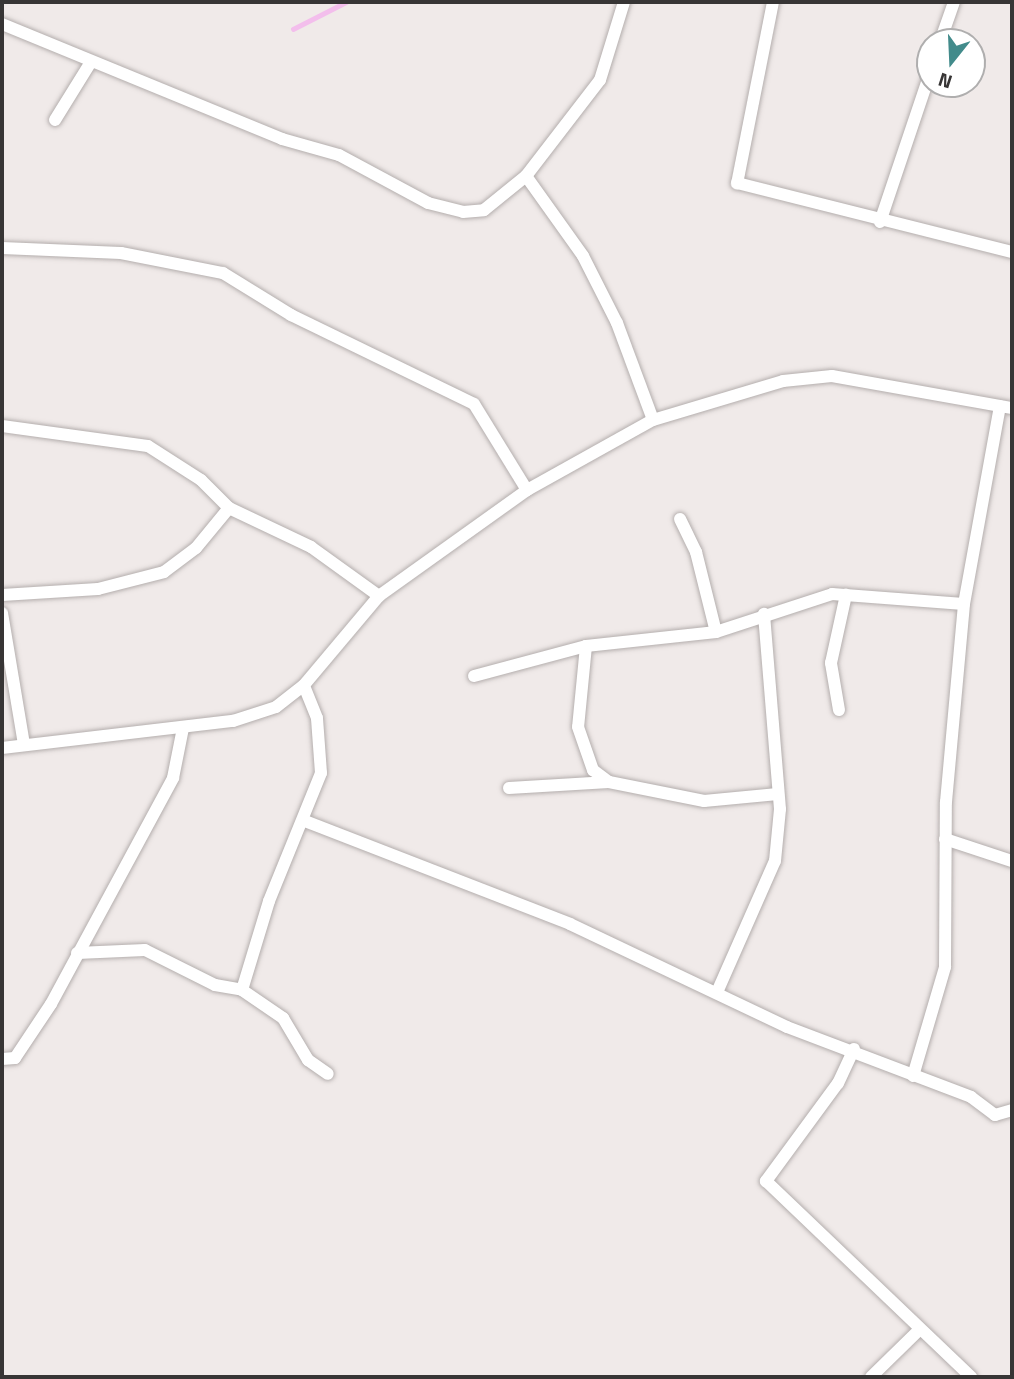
<!DOCTYPE html>
<html>
<head>
<meta charset="utf-8">
<style>
  body { margin:0 }
  #map { position:relative; width:1014px; height:1379px; overflow:hidden; background:#f0eae9; font-family:"Titillium Web",sans-serif }
  div>[style] { position:absolute }
  [style*='--x'] { left:calc(var(--x)*1px); top:calc(var(--y)*1px); width:calc(var(--w)*1px); rotate:calc(var(--a)*1deg) }
  .stream>* { height:4.5px; margin:-2.25px; padding:0 2.25px; transform-origin:2.25px; border-radius:2.25px; background:#f3beec }
  .roads { filter:drop-shadow(0 0 2px #b4aead) drop-shadow(0 0 2px #b4aead) }
  .minor>* { height:12px; margin:-6px; padding:0 6px; transform-origin:6px; border-radius:6px; background:#fff }
  span { translate:-50% -50%; white-space:nowrap; text-align:center; line-height:1.15; -webkit-text-stroke:7px #fff; paint-order:stroke }
  .frame { position:absolute; inset:0; border:4px solid #373535; pointer-events:none }
  .north { position:absolute; left:916px; top:28px; width:70px; height:70px; box-sizing:border-box; background:#fff; border:2px solid #afaeae; border-radius:50%; rotate:198deg; font-size:19px; font-weight:700; line-height:28px; text-align:center; color:#373535 }
  .north::after { content:''; display:block; margin:auto; width:24px; height:32px; background:#428b8b; clip-path:polygon(50% 0,100% 100%,50% 72%,0 100%) }
</style>
</head>
<body>
<div id="map">
  <div class="stream">
    <div style="--x:293;--y:29;--w:59;--a:-27"></div>
  </div>
  <div class="roads">
    <div class="minor">
      <div style="--x:773;--y:2;--w:185;--a:101.2"></div>
      <div style="--x:737;--y:183;--w:284;--a:14.1"></div>
      <div style="--x:2;--y:24;--w:303;--a:22.3"></div>
      <div style="--x:282;--y:139;--w:59;--a:15.7"></div>
      <div style="--x:339;--y:155;--w:101;--a:28.3"></div>
      <div style="--x:428;--y:203;--w:36;--a:14"></div>
      <div style="--x:463;--y:212;--w:21;--a:-5"></div>
      <div style="--x:484;--y:210;--w:54;--a:-39"></div>
      <div style="--x:526;--y:176;--w:121;--a:-52.4"></div>
      <div style="--x:600;--y:80;--w:82;--a:-72.9"></div>
      <div style="--x:940;--y:42;--w:42;--a:-70.7"></div>
      <div style="--x:55;--y:120;--w:68;--a:-58.2"></div>
      <div style="--x:526;--y:176;--w:98;--a:54.5"></div>
      <div style="--x:583;--y:256;--w:75;--a:63.1"></div>
      <div style="--x:617;--y:323;--w:103;--a:69.6"></div>
      <div style="--x:880;--y:222;--w:157;--a:-71.4"></div>
      <div style="--x:2;--y:248;--w:119;--a:2.4"></div>
      <div style="--x:121;--y:253;--w:104;--a:11.1"></div>
      <div style="--x:223;--y:273;--w:80;--a:31.7"></div>
      <div style="--x:291;--y:315;--w:203;--a:25.9"></div>
      <div style="--x:474;--y:404;--w:101;--a:58.4"></div>
      <div style="--x:2;--y:426;--w:147;--a:7.8"></div>
      <div style="--x:148;--y:446;--w:63;--a:32.7"></div>
      <div style="--x:201;--y:480;--w:40;--a:45"></div>
      <div style="--x:229;--y:508;--w:91;--a:25.4"></div>
      <div style="--x:311;--y:547;--w:84;--a:35.8"></div>
      <div style="--x:680;--y:519;--w:37;--a:64"></div>
      <div style="--x:696;--y:552;--w:82;--a:76"></div>
      <div style="--x:2;--y:595;--w:96;--a:-3.6"></div>
      <div style="--x:98;--y:589;--w:68;--a:-14.4"></div>
      <div style="--x:164;--y:572;--w:40;--a:-37"></div>
      <div style="--x:196;--y:548;--w:52;--a:-50.5"></div>
      <div style="--x:2;--y:613;--w:133;--a:80.5"></div>
      <div style="--x:586;--y:646;--w:81;--a:95.6"></div>
      <div style="--x:578;--y:727;--w:46;--a:70.8"></div>
      <div style="--x:593;--y:770;--w:20;--a:37"></div>
      <div style="--x:474;--y:676;--w:116;--a:-15"></div>
      <div style="--x:586;--y:646;--w:131;--a:-6.1"></div>
      <div style="--x:716;--y:632;--w:122;--a:-18.1"></div>
      <div style="--x:832;--y:594;--w:132;--a:4.3"></div>
      <div style="--x:839;--y:710;--w:48;--a:-99.7"></div>
      <div style="--x:831;--y:663;--w:70;--a:-77.6"></div>
      <div style="--x:2;--y:748;--w:233;--a:-6.7"></div>
      <div style="--x:233;--y:721;--w:45;--a:-18"></div>
      <div style="--x:276;--y:707;--w:36;--a:-38"></div>
      <div style="--x:304;--y:685;--w:116;--a:-49.9"></div>
      <div style="--x:379;--y:596;--w:182;--a:-35.6"></div>
      <div style="--x:527;--y:490;--w:144;--a:-29.1"></div>
      <div style="--x:653;--y:420;--w:136;--a:-16.7"></div>
      <div style="--x:783;--y:381;--w:49;--a:-5.8"></div>
      <div style="--x:832;--y:376;--w:183;--a:10.1"></div>
      <div style="--x:509;--y:788;--w:100;--a:-3.4"></div>
      <div style="--x:609;--y:782;--w:97;--a:11.3"></div>
      <div style="--x:704;--y:801;--w:74;--a:-5.4"></div>
      <div style="--x:305;--y:821;--w:284;--a:21.2"></div>
      <div style="--x:570;--y:924;--w:240;--a:25.4"></div>
      <div style="--x:787;--y:1027;--w:197;--a:20.8"></div>
      <div style="--x:971;--y:1097;--w:30;--a:37"></div>
      <div style="--x:995;--y:1115;--w:18;--a:-16"></div>
      <div style="--x:945;--y:839;--w:71;--a:18.2"></div>
      <div style="--x:77;--y:953;--w:68;--a:-2.5"></div>
      <div style="--x:145;--y:950;--w:78;--a:26.6"></div>
      <div style="--x:215;--y:985;--w:27;--a:10"></div>
      <div style="--x:242;--y:990;--w:50;--a:34.3"></div>
      <div style="--x:283;--y:1018;--w:49;--a:59.2"></div>
      <div style="--x:308;--y:1060;--w:24;--a:35"></div>
      <div style="--x:242;--y:990;--w:93;--a:-73.1"></div>
      <div style="--x:269;--y:901;--w:138;--a:-67.9"></div>
      <div style="--x:321;--y:773;--w:55;--a:-94.2"></div>
      <div style="--x:317;--y:718;--w:35;--a:-112"></div>
      <div style="--x:718;--y:990;--w:141;--a:-66.2"></div>
      <div style="--x:775;--y:861;--w:52;--a:-84.5"></div>
      <div style="--x:780;--y:809;--w:196;--a:-94.7"></div>
      <div style="--x:854;--y:1049;--w:38;--a:115"></div>
      <div style="--x:838;--y:1083;--w:122;--a:126.3"></div>
      <div style="--x:766;--y:1181;--w:284;--a:43.7"></div>
      <div style="--x:2;--y:1059;--w:13;--a:-4"></div>
      <div style="--x:15;--y:1058;--w:65;--a:-56.3"></div>
      <div style="--x:51;--y:1004;--w:257;--a:-61.6"></div>
      <div style="--x:173;--y:778;--w:51;--a:-78.7"></div>
      <div style="--x:913;--y:1076;--w:114;--a:-73.6"></div>
      <div style="--x:945;--y:967;--w:165;--a:-89.7"></div>
      <div style="--x:946;--y:802;--w:199;--a:-84.8"></div>
      <div style="--x:964;--y:604;--w:201;--a:-79.7"></div>
      <div style="--x:871;--y:1377;--w:64;--a:-44.4"></div>
    </div>
  </div>
  <div class="frame"></div>
  <div class="north">N</div>
</div>
</body>
</html>
